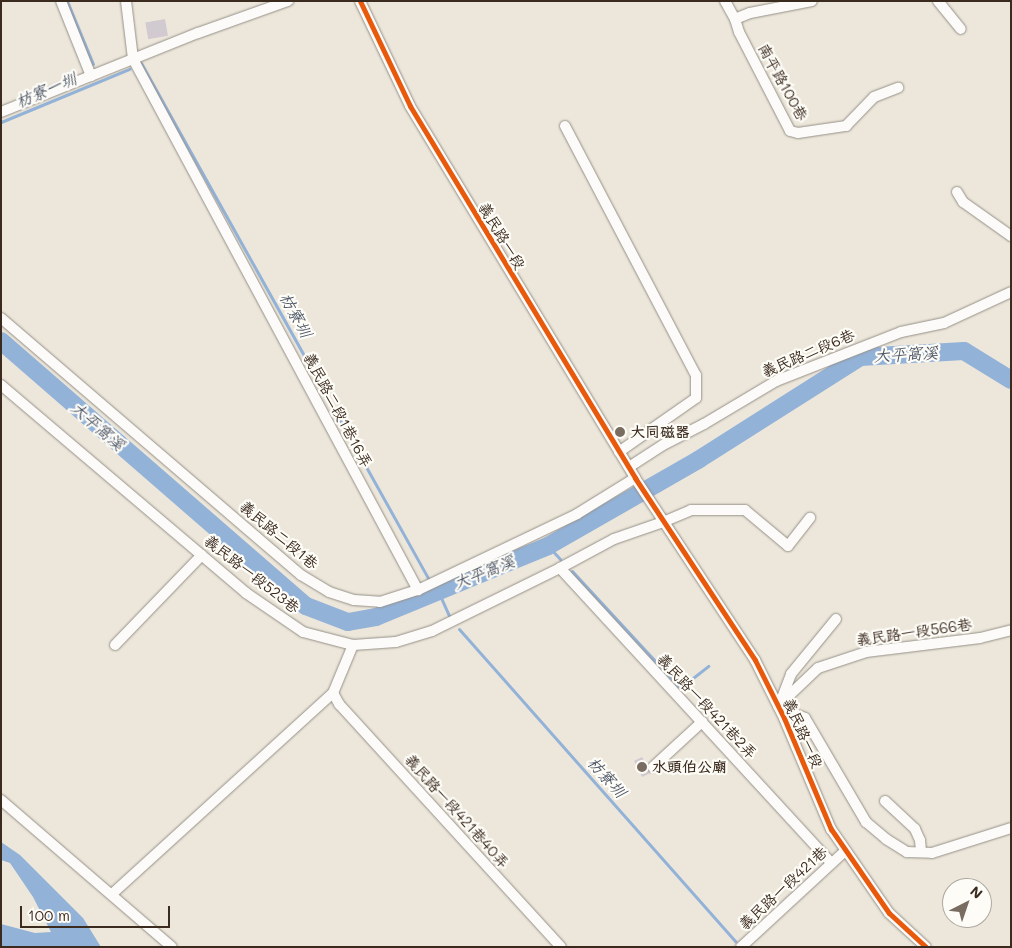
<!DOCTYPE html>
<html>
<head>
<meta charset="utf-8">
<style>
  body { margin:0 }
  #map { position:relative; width:1012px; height:948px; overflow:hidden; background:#ede7db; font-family:Mali,"LXGW WenKai TC",sans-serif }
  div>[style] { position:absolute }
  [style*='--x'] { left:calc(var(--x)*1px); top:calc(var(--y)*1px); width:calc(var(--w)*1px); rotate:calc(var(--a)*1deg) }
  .water>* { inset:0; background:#93b2d8 }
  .stream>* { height:3px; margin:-1.5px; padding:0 1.5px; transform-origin:1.5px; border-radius:1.5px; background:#93b2d8 }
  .river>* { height:18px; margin:-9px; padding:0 9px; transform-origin:9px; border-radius:9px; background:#93b2d8 }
  .building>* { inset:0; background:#d2cad1; transform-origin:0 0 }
  .roads { filter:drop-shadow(0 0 1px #959087) drop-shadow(0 0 1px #959087) }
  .minor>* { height:10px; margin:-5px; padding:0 5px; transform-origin:5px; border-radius:5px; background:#fcfbfa }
  .cycleway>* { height:5px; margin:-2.5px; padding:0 2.5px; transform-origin:2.5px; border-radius:2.5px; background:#e8590c }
  .dots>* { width:14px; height:14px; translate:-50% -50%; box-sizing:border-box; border:2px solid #fdfcf7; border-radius:50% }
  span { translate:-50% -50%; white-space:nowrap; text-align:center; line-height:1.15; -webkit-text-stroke:4.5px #fdfcf7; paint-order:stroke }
  .street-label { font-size:15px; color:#3b2a1e }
  .poi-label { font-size:15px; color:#3b2a1e; font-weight:700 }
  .left { translate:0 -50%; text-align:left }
  .water-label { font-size:16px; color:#4f5868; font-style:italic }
  .frame { position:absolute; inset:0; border:2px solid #3b2a1e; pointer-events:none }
  .north { position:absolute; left:942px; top:878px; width:50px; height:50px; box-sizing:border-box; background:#fdfcf7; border:1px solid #afa8a0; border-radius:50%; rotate:41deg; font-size:14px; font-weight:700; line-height:20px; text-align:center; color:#3b2a1e }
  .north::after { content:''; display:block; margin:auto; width:18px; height:22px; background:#796c60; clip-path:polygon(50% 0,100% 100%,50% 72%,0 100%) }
  .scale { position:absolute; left:20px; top:906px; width:150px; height:22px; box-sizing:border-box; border:2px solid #3b2a1e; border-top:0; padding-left:6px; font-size:15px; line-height:18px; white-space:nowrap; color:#3b2a1e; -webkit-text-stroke:4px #fdfcf7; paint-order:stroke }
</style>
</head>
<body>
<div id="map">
  <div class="water">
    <div style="clip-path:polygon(1px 842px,20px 855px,83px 918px,101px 947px,1px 947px,1px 924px,35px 933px,51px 932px,33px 897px,10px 863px,1px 860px)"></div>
  </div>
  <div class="stream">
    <div style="--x:67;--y:1;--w:68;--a:67.6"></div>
    <div style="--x:141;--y:63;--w:590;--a:60.87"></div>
    <div style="--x:1;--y:122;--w:139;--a:-22.5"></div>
    <div style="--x:548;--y:546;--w:18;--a:47"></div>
    <div style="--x:572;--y:571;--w:159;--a:47.3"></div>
    <div style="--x:680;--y:688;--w:36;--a:-38"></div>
    <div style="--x:438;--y:591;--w:27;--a:66"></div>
    <div style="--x:459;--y:629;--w:417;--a:48.5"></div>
  </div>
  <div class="river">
    <div style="--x:1;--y:341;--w:404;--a:41"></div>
    <div style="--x:306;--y:606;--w:45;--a:20.9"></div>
    <div style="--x:348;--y:622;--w:28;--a:-10"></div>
    <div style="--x:376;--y:617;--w:186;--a:-22.4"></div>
    <div style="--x:548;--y:546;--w:173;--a:-29.8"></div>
    <div style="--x:698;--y:460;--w:192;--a:-32.4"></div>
    <div style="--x:860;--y:357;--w:104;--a:-3.3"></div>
    <div style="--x:964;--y:351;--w:55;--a:31.7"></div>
  </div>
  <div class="building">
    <div style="left:165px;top:19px;width:17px;height:20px;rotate:80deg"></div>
    <div style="left:642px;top:757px;width:18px;height:9px;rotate:63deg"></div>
  </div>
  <div class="roads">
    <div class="minor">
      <div style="--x:61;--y:1;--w:81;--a:68.2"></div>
      <div style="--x:126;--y:1;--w:58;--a:83.1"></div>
      <div style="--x:133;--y:59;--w:603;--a:61.78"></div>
      <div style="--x:360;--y:1;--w:116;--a:64.5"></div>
      <div style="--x:410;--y:106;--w:435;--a:58.8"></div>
      <div style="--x:635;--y:478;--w:218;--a:56.6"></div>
      <div style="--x:755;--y:660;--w:65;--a:63.4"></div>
      <div style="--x:784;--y:718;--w:121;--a:67.1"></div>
      <div style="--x:831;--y:829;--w:102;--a:55.4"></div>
      <div style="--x:889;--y:913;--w:50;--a:42.6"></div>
      <div style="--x:725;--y:1;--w:21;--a:61"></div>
      <div style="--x:735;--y:19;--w:16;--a:-22"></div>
      <div style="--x:750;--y:13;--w:63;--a:-11"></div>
      <div style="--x:938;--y:1;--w:36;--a:51"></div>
      <div style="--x:735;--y:19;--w:14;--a:73"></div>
      <div style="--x:739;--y:32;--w:111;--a:62.7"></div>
      <div style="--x:790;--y:131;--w:8;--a:14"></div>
      <div style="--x:798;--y:133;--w:49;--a:-8.3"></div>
      <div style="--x:846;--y:126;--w:40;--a:-46"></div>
      <div style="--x:874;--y:97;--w:26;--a:-21"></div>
      <div style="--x:1;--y:112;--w:212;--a:-21.9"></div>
      <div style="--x:198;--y:33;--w:96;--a:-19.6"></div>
      <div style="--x:565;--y:126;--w:281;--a:62.3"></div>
      <div style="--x:696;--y:375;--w:23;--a:90"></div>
      <div style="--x:696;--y:398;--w:94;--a:145"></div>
      <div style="--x:957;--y:192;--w:12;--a:59"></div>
      <div style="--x:963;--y:202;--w:59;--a:35.3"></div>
      <div style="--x:1;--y:318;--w:395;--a:40.6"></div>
      <div style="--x:301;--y:575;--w:33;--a:31"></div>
      <div style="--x:329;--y:592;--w:26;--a:18"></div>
      <div style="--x:354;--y:600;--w:26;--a:4"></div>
      <div style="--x:380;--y:602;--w:40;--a:-18"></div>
      <div style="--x:418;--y:590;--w:176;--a:-25.5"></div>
      <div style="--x:577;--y:514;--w:68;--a:-31.8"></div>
      <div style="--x:1;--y:385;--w:321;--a:40.3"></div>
      <div style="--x:246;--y:593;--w:69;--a:34.4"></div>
      <div style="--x:303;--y:632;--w:52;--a:14.6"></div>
      <div style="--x:353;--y:645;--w:43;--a:-4"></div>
      <div style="--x:396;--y:642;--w:38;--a:-17"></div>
      <div style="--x:432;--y:631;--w:143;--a:-26.2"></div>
      <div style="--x:560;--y:568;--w:61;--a:-28.2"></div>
      <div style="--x:614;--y:539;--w:52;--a:-19.1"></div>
      <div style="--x:663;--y:522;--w:30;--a:-23"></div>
      <div style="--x:691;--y:510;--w:54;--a:0"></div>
      <div style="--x:745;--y:510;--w:56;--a:39.9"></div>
      <div style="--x:788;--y:546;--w:36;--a:-52"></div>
      <div style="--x:629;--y:467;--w:40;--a:-32.9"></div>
      <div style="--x:663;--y:445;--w:46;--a:-27.1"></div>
      <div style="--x:704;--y:424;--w:84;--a:-30.8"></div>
      <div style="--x:776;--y:381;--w:134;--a:-21.4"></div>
      <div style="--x:901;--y:332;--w:44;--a:-11.8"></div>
      <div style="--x:944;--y:323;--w:74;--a:-24.8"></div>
      <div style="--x:560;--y:568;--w:401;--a:47.4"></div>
      <div style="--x:115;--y:645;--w:125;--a:-46"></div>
      <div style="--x:333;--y:693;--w:13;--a:61"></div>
      <div style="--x:339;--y:704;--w:329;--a:47.6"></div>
      <div style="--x:780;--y:703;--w:31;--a:-69"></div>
      <div style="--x:791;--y:674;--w:71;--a:-50.7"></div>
      <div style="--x:778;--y:706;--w:55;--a:-43.5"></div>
      <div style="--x:818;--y:668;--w:51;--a:-18.4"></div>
      <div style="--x:866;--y:652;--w:115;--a:-7"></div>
      <div style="--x:980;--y:638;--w:32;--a:-14"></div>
      <div style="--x:782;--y:713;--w:10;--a:0"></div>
      <div style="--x:792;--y:713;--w:14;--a:21"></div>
      <div style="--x:805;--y:718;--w:121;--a:59.6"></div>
      <div style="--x:866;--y:822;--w:26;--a:40"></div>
      <div style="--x:886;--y:839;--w:25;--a:32"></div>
      <div style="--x:907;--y:852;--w:25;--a:2"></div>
      <div style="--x:932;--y:853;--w:83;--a:-17.6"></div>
      <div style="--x:653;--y:767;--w:67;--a:-42.6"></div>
      <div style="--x:1;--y:800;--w:225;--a:40.7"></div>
      <div style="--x:885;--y:801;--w:41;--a:43"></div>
      <div style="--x:915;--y:829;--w:12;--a:66"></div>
      <div style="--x:920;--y:840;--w:12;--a:85"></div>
      <div style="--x:112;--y:894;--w:299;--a:-42.3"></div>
      <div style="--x:333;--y:693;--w:52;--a:-67.4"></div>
      <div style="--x:741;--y:947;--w:142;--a:-42.7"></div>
    </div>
  </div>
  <div class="cycleway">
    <div style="--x:360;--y:1;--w:116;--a:64.5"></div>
    <div style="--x:410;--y:106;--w:435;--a:58.8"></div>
    <div style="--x:635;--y:478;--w:218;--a:56.6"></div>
    <div style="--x:755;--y:660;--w:65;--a:63.4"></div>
    <div style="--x:784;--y:718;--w:121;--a:67.1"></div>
    <div style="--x:831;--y:829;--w:102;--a:55.4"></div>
    <div style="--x:889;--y:913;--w:50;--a:42.6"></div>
  </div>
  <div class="dots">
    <div style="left:620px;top:432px;background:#796c60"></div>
    <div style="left:642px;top:767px;background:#796c60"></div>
  </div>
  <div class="street-label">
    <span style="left:783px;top:82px;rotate:61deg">南平路100巷</span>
    <span style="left:502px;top:236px;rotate:59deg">義民路一段</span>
    <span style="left:808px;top:353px;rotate:-23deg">義民路二段6巷</span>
    <span style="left:338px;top:410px;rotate:62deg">義民路二段1巷16弄</span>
    <span style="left:279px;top:535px;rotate:40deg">義民路二段1巷</span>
    <span style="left:252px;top:574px;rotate:38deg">義民路一段523巷</span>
    <span style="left:914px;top:632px;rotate:-8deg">義民路一段566巷</span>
    <span style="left:707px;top:706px;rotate:47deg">義民路一段421巷2弄</span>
    <span style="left:803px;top:733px;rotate:66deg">義民路一段</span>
    <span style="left:457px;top:811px;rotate:48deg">義民路一段421巷40弄</span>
    <span style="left:783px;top:888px;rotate:-43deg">義民路一段421巷</span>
  </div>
  <div class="poi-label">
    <span class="left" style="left:630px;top:432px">大同磁器</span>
    <span class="left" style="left:652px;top:767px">水頭伯公廟</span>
  </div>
  <div class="water-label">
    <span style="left:46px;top:90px;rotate:-23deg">枋寮一圳</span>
    <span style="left:296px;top:315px;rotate:61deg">枋寮圳</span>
    <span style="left:906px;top:354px;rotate:-3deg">大平窩溪</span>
    <span style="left:98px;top:426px;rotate:41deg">大平窩溪</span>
    <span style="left:484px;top:572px;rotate:-22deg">大平窩溪</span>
    <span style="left:607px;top:777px;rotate:48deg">枋寮圳</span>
  </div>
  <div class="frame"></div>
  <div class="north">N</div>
  <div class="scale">100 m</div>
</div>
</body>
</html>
